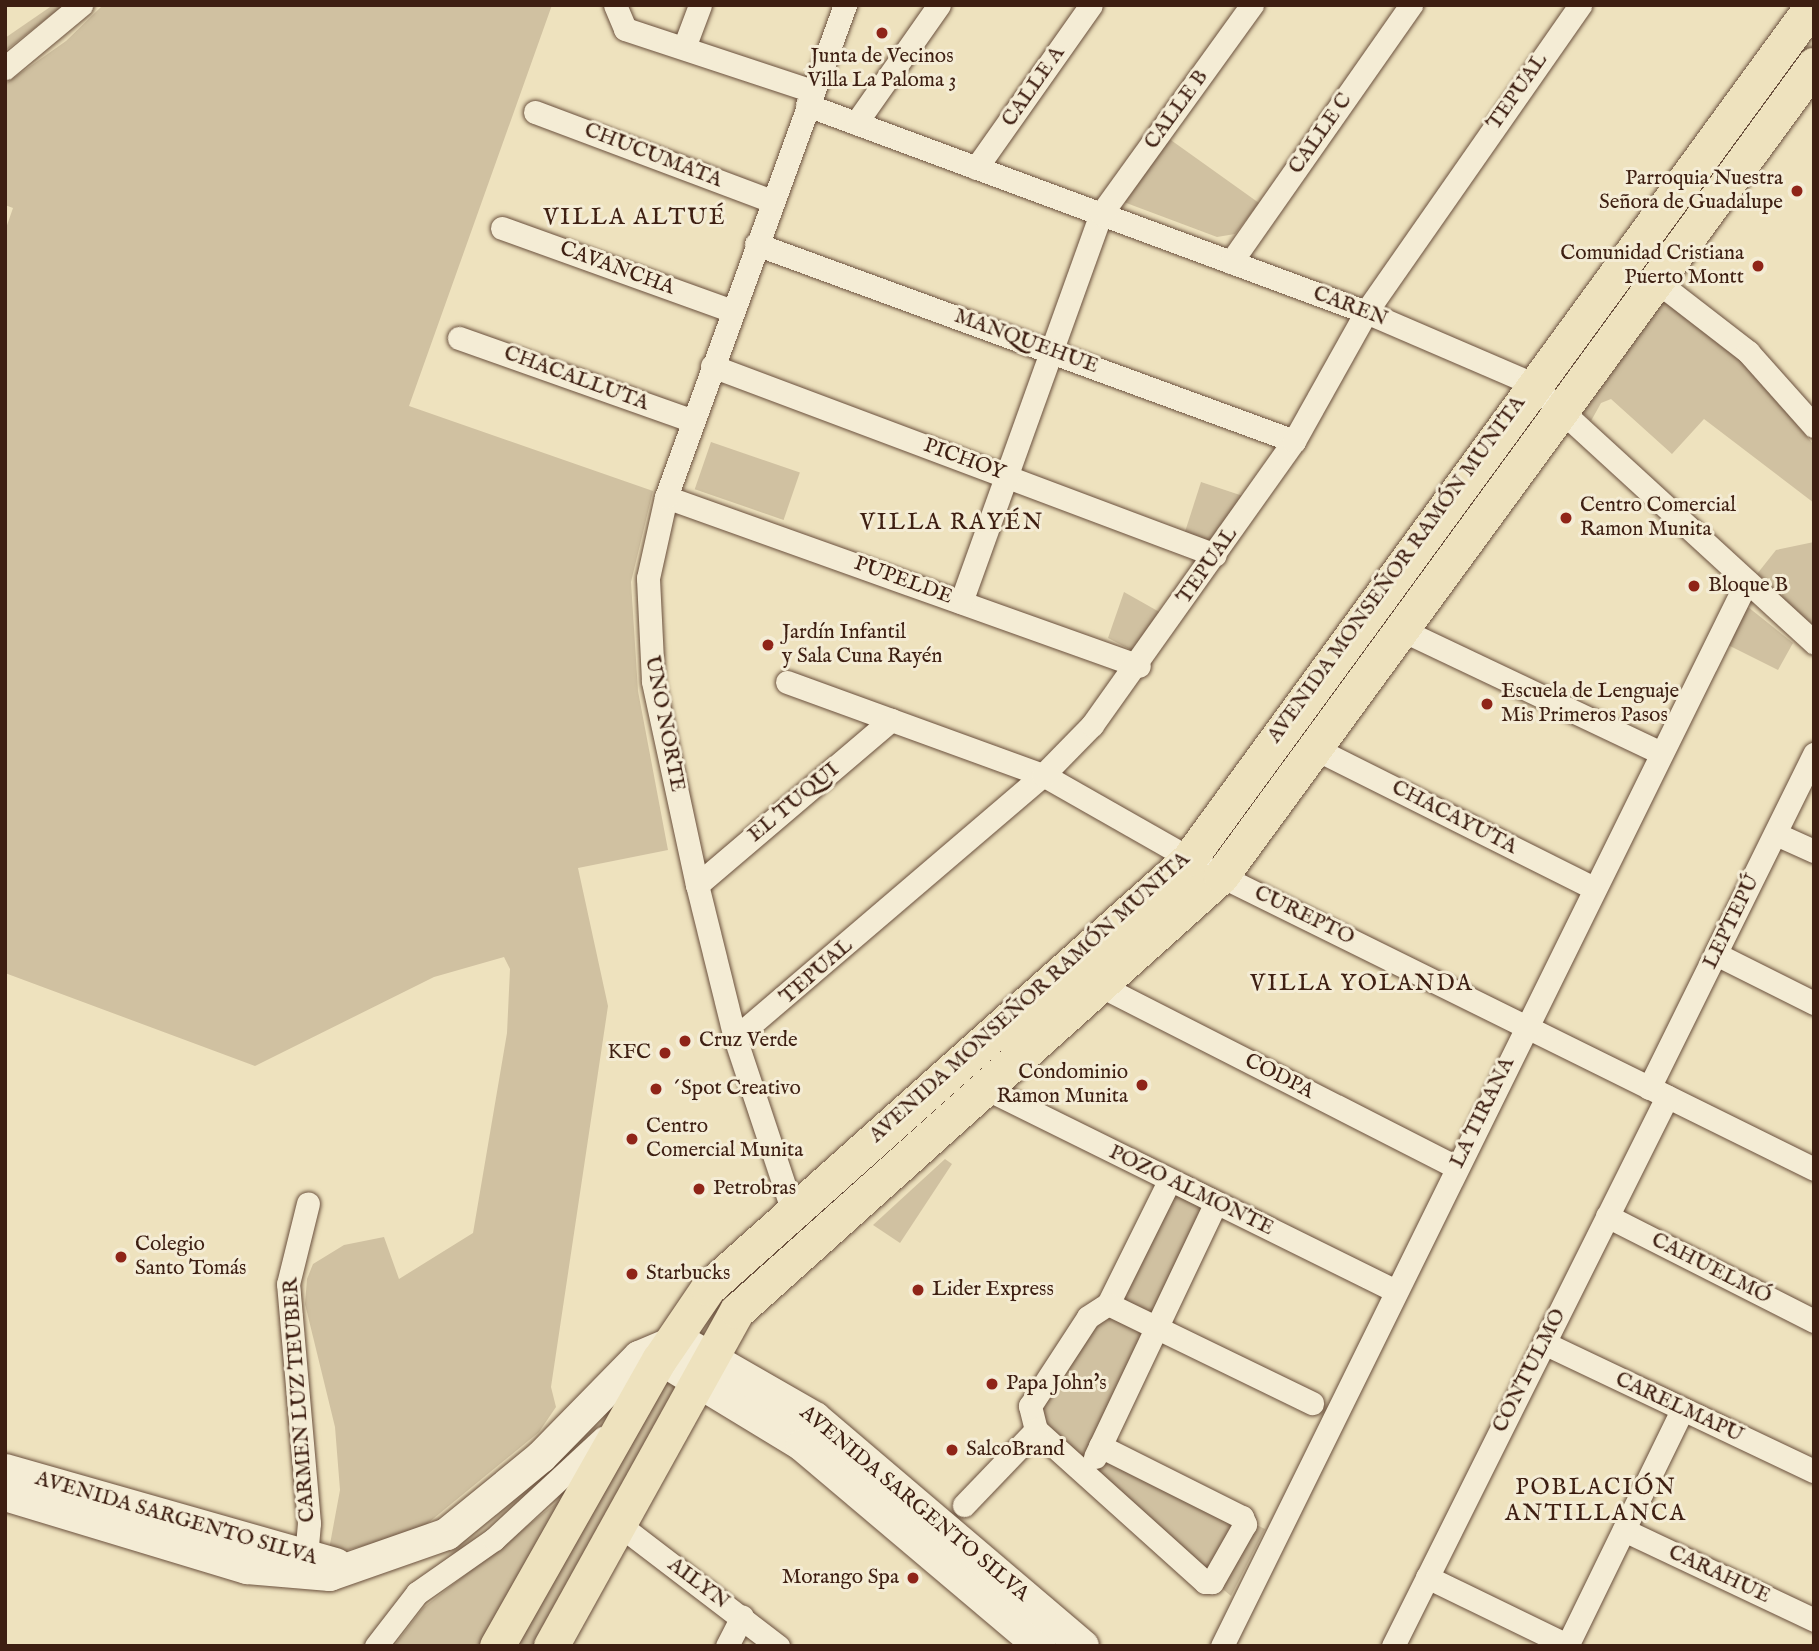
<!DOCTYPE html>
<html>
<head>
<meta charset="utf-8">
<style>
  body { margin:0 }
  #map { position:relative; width:1819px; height:1651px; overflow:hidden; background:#eee2be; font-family:"IM FELL English",serif }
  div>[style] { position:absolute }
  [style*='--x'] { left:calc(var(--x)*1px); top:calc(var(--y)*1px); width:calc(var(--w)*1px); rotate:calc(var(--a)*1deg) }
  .green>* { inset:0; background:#d0c1a1; transform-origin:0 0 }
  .roads { filter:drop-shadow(0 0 2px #6a503d) drop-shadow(0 0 2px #6a503d) }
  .street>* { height:23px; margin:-11.5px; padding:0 11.5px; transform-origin:11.5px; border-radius:11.5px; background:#f4ecd5 }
  .secondary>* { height:32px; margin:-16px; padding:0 16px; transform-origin:16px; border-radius:16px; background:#f4ecd5 }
  .primary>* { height:35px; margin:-17.5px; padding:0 17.5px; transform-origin:17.5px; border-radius:17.5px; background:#eee2be }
  .dots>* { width:19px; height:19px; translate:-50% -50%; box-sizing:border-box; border:4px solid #f4ecd5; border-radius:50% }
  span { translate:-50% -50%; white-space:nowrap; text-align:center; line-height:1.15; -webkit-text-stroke:6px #f4ecd5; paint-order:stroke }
  .poi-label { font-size:21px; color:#3e1f12 }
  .right { translate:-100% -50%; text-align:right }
  .left { translate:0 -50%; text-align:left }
  .street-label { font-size:21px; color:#3e1f12 }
  .neighbourhood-label { font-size:23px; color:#3e1f12; letter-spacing:2px }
  .frame { position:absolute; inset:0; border:7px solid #3e1f12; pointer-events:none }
</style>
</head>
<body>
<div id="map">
  <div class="green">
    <div style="clip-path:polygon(53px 5px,64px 5px,5px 51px,5px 38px)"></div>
    <div style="clip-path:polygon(103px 5px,552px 5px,409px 406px,653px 491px,631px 582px,638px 691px,668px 850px,578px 868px,608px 1006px,551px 1387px,556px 1407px,539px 1432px,417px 1532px,328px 1555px,340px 1490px,335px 1427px,305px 1304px,307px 1279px,313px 1264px,344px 1245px,384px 1237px,399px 1279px,473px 1233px,507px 1033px,510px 969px,504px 957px,434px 977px,255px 1066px,5px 973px,5px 231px,13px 208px,5px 205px,5px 84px,66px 41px)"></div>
    <div style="clip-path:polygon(1168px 138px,1259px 203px,1235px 234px,1217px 237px,1121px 201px)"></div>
    <div style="clip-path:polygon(1663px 300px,1740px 357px,1814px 445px,1814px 503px,1704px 419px,1672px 454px,1611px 399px,1601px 403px,1591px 421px,1583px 413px,1581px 398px)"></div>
    <div style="left:711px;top:442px;width:94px;height:50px;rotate:19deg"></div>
    <div style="clip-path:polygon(1201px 482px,1243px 496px,1209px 543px,1184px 535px)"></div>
    <div style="clip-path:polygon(1814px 542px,1814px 630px,1757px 574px,1776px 550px)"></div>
    <div style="clip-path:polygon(1124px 592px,1163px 614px,1133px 651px,1108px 638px)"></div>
    <div style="clip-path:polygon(1748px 607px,1793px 643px,1778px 670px,1726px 644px)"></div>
    <div style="clip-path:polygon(945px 1159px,952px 1164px,900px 1243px,873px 1225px)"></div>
    <div style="clip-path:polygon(1167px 1191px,1204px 1209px,1084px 1470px,1035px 1422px,1035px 1405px)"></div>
    <div style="clip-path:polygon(668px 1378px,678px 1384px,539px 1646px,514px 1646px)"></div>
    <div style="clip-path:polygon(1102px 1451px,1265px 1529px,1231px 1596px,1091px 1477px)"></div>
    <div style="clip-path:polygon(565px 1496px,482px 1646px,394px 1646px,423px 1608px)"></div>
  </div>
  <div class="roads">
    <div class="street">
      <div style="--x:615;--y:5;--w:26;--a:67"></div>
      <div style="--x:625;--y:29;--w:197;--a:18.3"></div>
      <div style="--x:685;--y:45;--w:43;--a:-69.4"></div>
      <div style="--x:5;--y:68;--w:99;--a:-39.7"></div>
      <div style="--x:807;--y:105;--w:596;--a:20.32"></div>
      <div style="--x:1366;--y:312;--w:180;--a:23.3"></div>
      <div style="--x:1531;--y:383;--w:384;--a:42.5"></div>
      <div style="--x:535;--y:112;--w:253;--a:20.6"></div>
      <div style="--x:856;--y:123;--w:144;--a:-54.9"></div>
      <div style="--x:976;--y:168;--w:199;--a:-54.8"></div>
      <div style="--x:502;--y:228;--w:245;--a:19.8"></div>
      <div style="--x:756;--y:244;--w:573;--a:20.11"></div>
      <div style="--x:1231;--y:262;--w:314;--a:-55"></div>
      <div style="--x:1655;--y:280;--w:118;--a:37.7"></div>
      <div style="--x:1748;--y:352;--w:99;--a:48.3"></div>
      <div style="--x:459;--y:338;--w:248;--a:19.5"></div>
      <div style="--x:712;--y:366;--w:537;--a:20.59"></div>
      <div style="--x:666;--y:497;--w:502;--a:19.66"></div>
      <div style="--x:961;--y:602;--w:412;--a:-70.2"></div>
      <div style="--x:1101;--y:214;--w:258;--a:-54.2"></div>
      <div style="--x:1400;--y:629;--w:289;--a:25.4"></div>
      <div style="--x:787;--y:682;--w:272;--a:20"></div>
      <div style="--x:1043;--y:775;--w:205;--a:29.6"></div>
      <div style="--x:1221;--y:876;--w:661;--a:26.29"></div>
      <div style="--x:1314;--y:748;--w:313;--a:26.6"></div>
      <div style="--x:1776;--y:834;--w:42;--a:24.1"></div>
      <div style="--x:697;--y:885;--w:255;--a:-40.4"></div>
      <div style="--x:1716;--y:954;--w:110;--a:26.6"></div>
      <div style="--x:1101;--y:986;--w:399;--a:27"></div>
      <div style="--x:735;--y:1038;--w:405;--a:-40.5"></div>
      <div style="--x:1043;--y:775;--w:70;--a:-45.6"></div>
      <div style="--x:1092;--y:725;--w:349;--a:-54.6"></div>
      <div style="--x:1294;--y:441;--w:148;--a:-60.8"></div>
      <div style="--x:1366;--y:312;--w:374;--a:-55.1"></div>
      <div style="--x:1649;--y:1088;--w:373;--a:-63.7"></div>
      <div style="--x:987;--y:1089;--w:456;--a:26.3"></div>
      <div style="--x:792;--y:1209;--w:180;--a:-108.4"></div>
      <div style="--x:735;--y:1038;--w:158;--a:-103.9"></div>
      <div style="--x:697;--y:885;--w:209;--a:-102.2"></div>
      <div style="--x:653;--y:681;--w:103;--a:-92.8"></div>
      <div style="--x:648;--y:578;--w:83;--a:-77.5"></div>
      <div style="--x:666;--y:497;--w:524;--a:-70.01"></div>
      <div style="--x:1607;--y:1216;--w:232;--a:26.9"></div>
      <div style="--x:1108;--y:1304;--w:137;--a:-63.6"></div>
      <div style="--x:1544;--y:1343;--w:299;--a:25.4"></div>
      <div style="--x:1100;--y:1446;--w:159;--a:26.6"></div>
      <div style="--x:1242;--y:1517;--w:8;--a:67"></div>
      <div style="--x:1245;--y:1524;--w:67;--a:119.6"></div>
      <div style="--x:1212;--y:1582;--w:7;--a:180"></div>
      <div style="--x:1205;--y:1582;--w:227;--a:-138"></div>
      <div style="--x:1036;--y:1430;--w:25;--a:-104"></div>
      <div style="--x:1030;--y:1406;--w:106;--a:-56.9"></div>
      <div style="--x:1088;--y:1317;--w:24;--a:-33"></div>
      <div style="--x:1108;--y:1304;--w:227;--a:25.9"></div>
      <div style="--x:1095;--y:1457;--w:280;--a:-64.6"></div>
      <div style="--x:964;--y:1505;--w:104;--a:-46.2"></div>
      <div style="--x:617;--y:1523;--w:203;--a:37.4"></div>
      <div style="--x:1624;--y:1530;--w:210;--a:25.3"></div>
      <div style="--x:306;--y:1557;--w:34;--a:-85"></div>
      <div style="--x:309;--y:1523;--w:240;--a:-95"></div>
      <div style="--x:288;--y:1284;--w:83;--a:-76.1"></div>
      <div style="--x:1427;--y:1577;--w:158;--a:25.9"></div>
      <div style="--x:376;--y:1646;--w:67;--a:-52.3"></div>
      <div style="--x:417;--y:1593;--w:94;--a:-35"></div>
      <div style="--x:494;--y:1539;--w:149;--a:-42.8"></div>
      <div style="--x:727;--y:1646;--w:33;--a:-63"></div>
      <div style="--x:1222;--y:1646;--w:1187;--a:-63.76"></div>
      <div style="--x:1393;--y:1646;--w:614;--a:-63.48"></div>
      <div style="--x:1567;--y:1646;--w:263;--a:-64"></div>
    </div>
    <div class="secondary">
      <div style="--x:633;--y:1365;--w:36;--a:-2"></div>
      <div style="--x:669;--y:1364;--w:156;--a:31.3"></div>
      <div style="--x:802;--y:1445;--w:312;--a:40.2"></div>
      <div style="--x:5;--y:1470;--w:344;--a:15.9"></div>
      <div style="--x:5;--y:1495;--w:253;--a:16.8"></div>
      <div style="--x:247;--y:1568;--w:83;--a:4.8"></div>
      <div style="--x:330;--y:1575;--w:124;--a:-19.3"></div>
      <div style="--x:447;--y:1534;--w:122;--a:-39.3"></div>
      <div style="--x:541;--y:1457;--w:140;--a:-45.6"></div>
      <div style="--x:639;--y:1357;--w:43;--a:-23"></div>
      <div style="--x:679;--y:1340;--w:157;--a:29.8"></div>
      <div style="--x:815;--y:1418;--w:352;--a:40.4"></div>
    </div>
    <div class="primary">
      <div style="--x:497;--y:1646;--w:329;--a:-60.5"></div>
      <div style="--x:659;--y:1360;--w:87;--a:-55.8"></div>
      <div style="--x:708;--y:1288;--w:645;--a:-41.73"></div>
      <div style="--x:1189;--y:859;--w:1058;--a:-53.85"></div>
      <div style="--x:551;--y:1646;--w:383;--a:-61"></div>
      <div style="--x:737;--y:1311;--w:651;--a:-41.95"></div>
      <div style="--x:1221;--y:876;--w:1005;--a:-53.83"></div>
    </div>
  </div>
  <div class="dots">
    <div style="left:882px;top:33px;background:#8f2418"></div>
    <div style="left:1797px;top:191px;background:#8f2418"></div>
    <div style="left:1758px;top:266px;background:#8f2418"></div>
    <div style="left:1566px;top:518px;background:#8f2418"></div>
    <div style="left:1694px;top:586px;background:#8f2418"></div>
    <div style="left:768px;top:645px;background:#8f2418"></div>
    <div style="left:1487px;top:704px;background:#8f2418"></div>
    <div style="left:685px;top:1041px;background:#8f2418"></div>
    <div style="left:665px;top:1053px;background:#8f2418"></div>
    <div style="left:1142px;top:1085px;background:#8f2418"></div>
    <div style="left:656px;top:1089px;background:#8f2418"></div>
    <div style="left:632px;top:1139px;background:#8f2418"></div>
    <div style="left:699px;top:1189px;background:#8f2418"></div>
    <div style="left:121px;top:1257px;background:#8f2418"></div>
    <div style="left:632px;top:1274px;background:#8f2418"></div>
    <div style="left:918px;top:1290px;background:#8f2418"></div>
    <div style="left:992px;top:1384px;background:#8f2418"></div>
    <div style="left:952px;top:1450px;background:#8f2418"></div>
    <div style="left:913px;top:1578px;background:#8f2418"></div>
  </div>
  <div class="poi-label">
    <span style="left:882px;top:69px">Junta de Vecinos<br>Villa La Paloma 3</span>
    <span class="right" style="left:1783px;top:191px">Parroquia Nuestra<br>Señora de Guadalupe</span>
    <span class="right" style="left:1744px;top:266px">Comunidad Cristiana<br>Puerto Montt</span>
    <span class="left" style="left:1580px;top:518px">Centro Comercial<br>Ramon Munita</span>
    <span class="left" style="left:1708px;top:586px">Bloque B</span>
    <span class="left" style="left:782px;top:645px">Jardín Infantil<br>y Sala Cuna Rayén</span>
    <span class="left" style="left:1501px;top:704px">Escuela de Lenguaje<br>Mis Primeros Pasos</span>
    <span class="left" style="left:699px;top:1041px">Cruz Verde</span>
    <span class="right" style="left:651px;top:1053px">KFC</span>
    <span class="right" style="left:1128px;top:1085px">Condominio<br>Ramon Munita</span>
    <span class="left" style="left:670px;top:1089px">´Spot Creativo</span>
    <span class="left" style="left:646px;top:1139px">Centro<br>Comercial Munita</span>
    <span class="left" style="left:713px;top:1189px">Petrobras</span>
    <span class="left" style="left:135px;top:1257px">Colegio<br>Santo Tomás</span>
    <span class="left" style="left:646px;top:1274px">Starbucks</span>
    <span class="left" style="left:932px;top:1290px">Lider Express</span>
    <span class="left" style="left:1006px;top:1384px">Papa John's</span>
    <span class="left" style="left:966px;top:1450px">SalcoBrand</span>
    <span class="right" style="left:899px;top:1578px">Morango Spa</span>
  </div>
  <div class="street-label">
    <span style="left:1034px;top:87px;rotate:-55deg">CALLE A</span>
    <span style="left:1518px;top:92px;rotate:-55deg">TEPUAL</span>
    <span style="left:1177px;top:110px;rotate:-54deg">CALLE B</span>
    <span style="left:1321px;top:134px;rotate:-55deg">CALLE C</span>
    <span style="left:653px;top:156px;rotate:21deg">CHUCUMATA</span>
    <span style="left:617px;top:269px;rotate:20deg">CAVANCHA</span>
    <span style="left:1350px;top:307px;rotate:21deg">CAREN</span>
    <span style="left:1026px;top:342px;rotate:20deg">MANQUEHUE</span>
    <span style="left:576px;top:379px;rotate:20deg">CHACALLUTA</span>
    <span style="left:964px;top:460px;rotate:20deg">PICHOY</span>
    <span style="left:1208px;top:566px;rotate:-55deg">TEPUAL</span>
    <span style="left:1397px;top:570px;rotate:-54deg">AVENIDA MONSEÑOR RAMÓN MUNITA</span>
    <span style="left:903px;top:581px;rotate:20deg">PUPELDE</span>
    <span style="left:664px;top:724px;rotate:79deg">UNO NORTE</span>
    <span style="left:794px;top:803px;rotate:-40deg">EL TUQUI</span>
    <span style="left:1454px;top:818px;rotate:27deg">CHACAYUTA</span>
    <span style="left:1304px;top:916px;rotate:26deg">CUREPTO</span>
    <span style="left:1732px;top:922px;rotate:-64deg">LEPTEPÚ</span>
    <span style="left:817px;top:972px;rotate:-41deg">TEPUAL</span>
    <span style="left:1030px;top:998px;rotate:-42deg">AVENIDA MONSEÑOR RAMÓN MUNITA</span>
    <span style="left:1279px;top:1077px;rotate:27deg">CODPA</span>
    <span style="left:1483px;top:1113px;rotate:-64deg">LA TIRANA</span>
    <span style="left:1191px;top:1191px;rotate:26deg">POZO ALMONTE</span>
    <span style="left:1711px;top:1269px;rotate:27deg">CAHUELMÓ</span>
    <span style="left:1530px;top:1371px;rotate:-63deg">CONTULMO</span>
    <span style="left:300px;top:1400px;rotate:-94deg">CARMEN LUZ TEUBER</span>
    <span style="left:1679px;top:1408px;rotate:25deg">CARELMAPU</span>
    <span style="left:914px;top:1504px;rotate:40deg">AVENIDA SARGENTO SILVA</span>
    <span style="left:176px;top:1519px;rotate:16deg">AVENIDA SARGENTO SILVA</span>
    <span style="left:1719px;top:1575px;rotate:25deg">CARAHUE</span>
    <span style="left:698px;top:1584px;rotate:37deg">AILYN</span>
  </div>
  <div class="neighbourhood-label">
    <span style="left:635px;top:218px">VILLA ALTUÉ</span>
    <span style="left:952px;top:523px">VILLA RAYÉN</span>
    <span style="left:1362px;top:984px">VILLA YOLANDA</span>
    <span style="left:1596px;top:1501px">POBLACIÓN<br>ANTILLANCA</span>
  </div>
  <div class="frame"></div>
</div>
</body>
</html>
